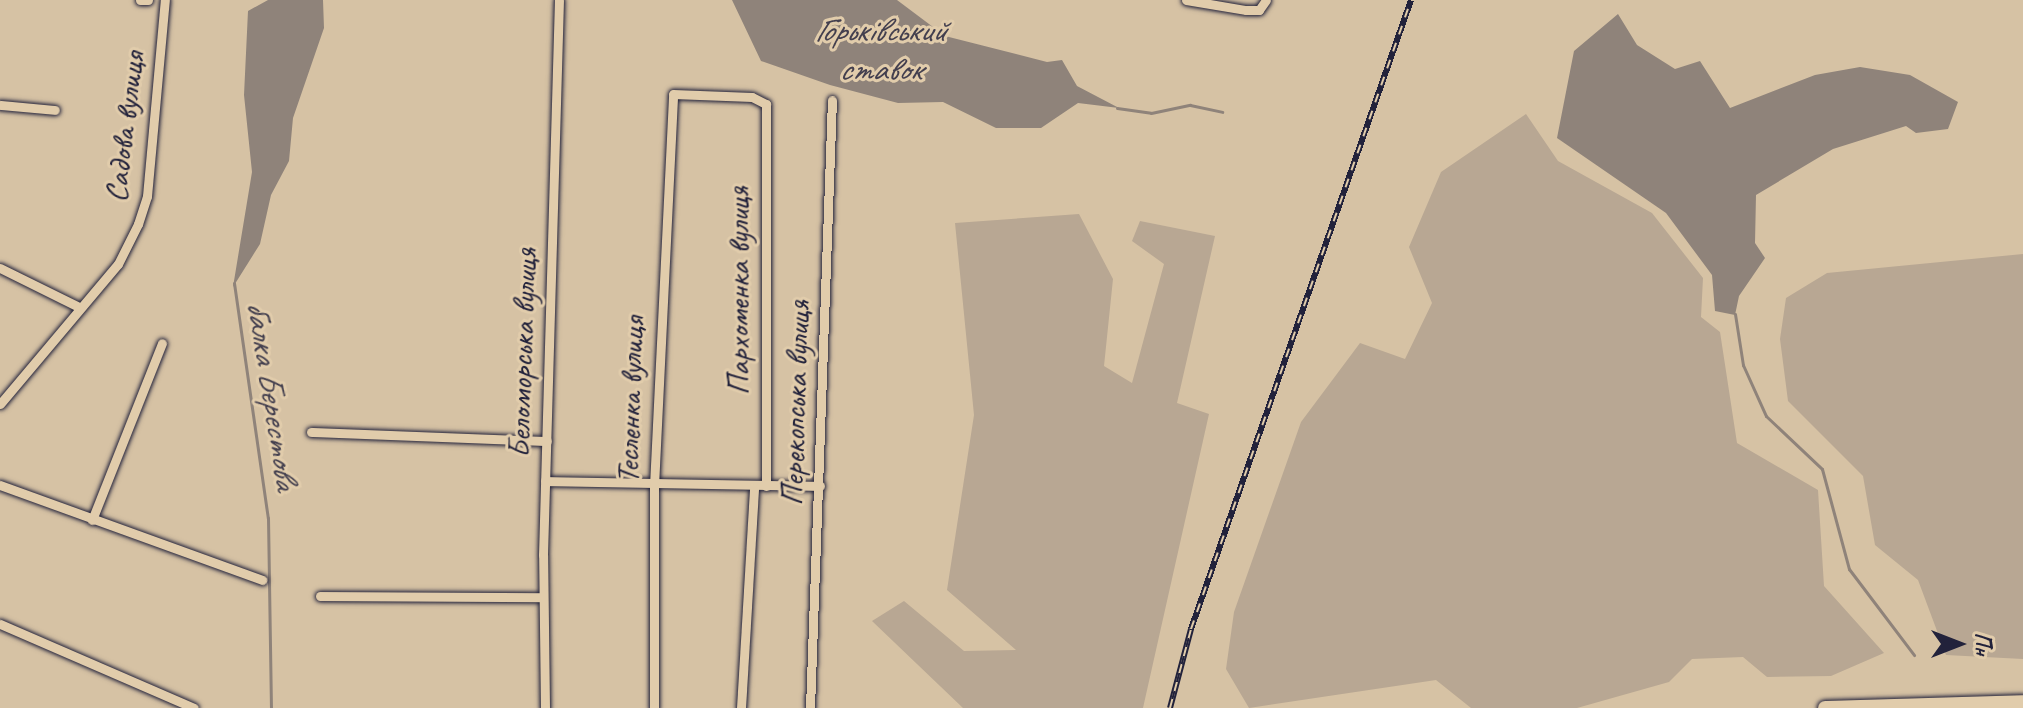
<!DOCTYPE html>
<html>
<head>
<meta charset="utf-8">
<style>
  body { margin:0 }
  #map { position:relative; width:2023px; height:708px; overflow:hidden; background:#d6c2a4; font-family:Caveat,sans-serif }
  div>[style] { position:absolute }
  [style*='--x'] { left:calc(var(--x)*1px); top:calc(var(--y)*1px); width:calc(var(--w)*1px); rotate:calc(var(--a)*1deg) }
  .green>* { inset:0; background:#b8a793 }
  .water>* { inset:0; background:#8f837a }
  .stream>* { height:3px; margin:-1.5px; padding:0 1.5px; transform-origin:1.5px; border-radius:1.5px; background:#8f837a }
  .roads { filter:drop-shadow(0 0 2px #22223b) drop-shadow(0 0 2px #22223b) }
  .street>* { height:9px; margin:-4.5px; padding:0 4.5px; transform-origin:4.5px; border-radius:4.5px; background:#e1ccab }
  .primary>* { height:14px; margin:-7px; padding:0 7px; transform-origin:7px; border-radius:7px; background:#e1ccab }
  .rail>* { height:6px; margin-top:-3px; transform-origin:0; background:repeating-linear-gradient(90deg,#e1ccab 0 9px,#22223b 0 18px); box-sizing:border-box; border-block:2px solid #22223b }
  span { translate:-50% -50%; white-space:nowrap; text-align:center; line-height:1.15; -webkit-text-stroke:6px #e1ccab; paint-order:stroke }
  .street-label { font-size:32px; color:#22223b }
  .water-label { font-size:34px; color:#433f4e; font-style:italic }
  .north { position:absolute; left:1919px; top:604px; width:80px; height:80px; -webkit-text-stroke:6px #e1ccab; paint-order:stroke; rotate:90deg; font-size:22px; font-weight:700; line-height:32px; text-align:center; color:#22223b }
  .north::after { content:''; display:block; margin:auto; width:28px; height:36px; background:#22223b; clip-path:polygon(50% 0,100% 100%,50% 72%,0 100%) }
</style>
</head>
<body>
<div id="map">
  <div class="green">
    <div style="clip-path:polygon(1526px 114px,1558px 161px,1652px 213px,1703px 278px,1701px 317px,1720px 332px,1737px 443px,1818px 490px,1824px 586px,1884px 653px,1831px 676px,1767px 677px,1743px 657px,1692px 659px,1669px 682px,1577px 708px,1471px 708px,1436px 680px,1249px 708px,1226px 669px,1234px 612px,1301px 422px,1360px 343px,1405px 359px,1432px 303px,1409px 247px,1441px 172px)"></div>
    <div style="clip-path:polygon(1079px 214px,1113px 279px,1104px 366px,1132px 383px,1164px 264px,1132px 241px,1140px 221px,1215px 236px,1177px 403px,1209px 414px,1143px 708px,963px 708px,872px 621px,904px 601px,964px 651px,1016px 650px,947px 590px,974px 415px,955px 223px)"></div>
    <div style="clip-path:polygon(2023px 254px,2023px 659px,1946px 655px,1918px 580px,1875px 545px,1863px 476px,1788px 401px,1780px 339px,1786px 298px,1827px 273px)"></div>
  </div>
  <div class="water">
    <div style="clip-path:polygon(268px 0,323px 0,324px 28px,293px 118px,289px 161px,271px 195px,260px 244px,233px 287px,252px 172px,244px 95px,248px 11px)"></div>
    <div style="clip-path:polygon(732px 0,897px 0,945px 36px,1047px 62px,1062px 60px,1077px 86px,1119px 108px,1078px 103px,1041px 128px,996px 128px,943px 102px,898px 103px,830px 85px,761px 61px)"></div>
    <div style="clip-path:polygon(1618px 14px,1637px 45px,1675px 69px,1700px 61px,1730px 108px,1815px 75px,1860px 67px,1910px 75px,1958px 102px,1948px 129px,1916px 133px,1906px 126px,1833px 149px,1756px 195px,1755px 243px,1765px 258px,1739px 296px,1735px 315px,1715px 311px,1712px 275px,1666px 213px,1557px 138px,1574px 51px)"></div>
  </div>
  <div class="stream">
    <div style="--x:1117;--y:108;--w:34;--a:8"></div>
    <div style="--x:1151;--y:113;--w:40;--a:-12"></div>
    <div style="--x:1190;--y:105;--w:33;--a:12"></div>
    <div style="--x:234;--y:283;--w:237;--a:81.8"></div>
    <div style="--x:268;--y:518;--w:190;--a:89.1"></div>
    <div style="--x:1735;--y:314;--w:52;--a:81.1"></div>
    <div style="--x:1743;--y:365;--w:56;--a:65.7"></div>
    <div style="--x:1766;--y:416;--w:77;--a:43.4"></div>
    <div style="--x:1822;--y:469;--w:104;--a:74.9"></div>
    <div style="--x:1849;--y:569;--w:108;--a:52.9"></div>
  </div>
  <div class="roads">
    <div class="street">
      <div style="--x:140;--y:0;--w:8;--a:0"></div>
      <div style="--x:1186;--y:0;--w:61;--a:9.5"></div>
      <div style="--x:1246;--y:10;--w:13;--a:0"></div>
      <div style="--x:1259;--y:10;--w:12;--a:-55"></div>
      <div style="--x:0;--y:105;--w:55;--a:5.2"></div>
      <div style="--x:0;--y:268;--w:86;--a:26.3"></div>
      <div style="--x:0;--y:404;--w:183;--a:-49.9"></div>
      <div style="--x:118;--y:264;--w:45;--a:-63.4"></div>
      <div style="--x:138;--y:224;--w:29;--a:-72"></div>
      <div style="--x:147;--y:196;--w:197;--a:-84.8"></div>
      <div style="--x:311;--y:432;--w:236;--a:2.2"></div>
      <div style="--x:545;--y:481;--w:275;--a:1"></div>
      <div style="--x:0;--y:485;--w:279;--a:19.9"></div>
      <div style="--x:92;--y:520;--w:190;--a:-68.4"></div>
      <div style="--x:320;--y:596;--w:223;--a:0.3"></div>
      <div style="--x:0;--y:624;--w:211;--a:23.4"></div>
      <div style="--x:545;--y:708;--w:153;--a:-90.7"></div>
      <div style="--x:543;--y:555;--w:555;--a:-88.35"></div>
      <div style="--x:654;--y:708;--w:222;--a:-90"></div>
      <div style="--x:654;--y:486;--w:392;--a:-87.2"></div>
      <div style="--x:673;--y:94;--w:79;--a:2.2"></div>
      <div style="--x:752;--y:97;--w:16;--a:27"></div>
      <div style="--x:766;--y:104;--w:382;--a:90"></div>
      <div style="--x:741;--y:708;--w:220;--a:-86.6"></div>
      <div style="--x:810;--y:708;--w:608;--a:-87.93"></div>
    </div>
    <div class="primary">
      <div style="--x:1825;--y:708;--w:198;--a:-1.7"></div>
    </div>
  </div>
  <div class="rail">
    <div style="--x:1170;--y:708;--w:82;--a:-75.1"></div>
    <div style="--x:1191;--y:629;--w:666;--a:-70.72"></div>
  </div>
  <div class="street-label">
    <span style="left:125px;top:127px;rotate:-83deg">Садова вулиця</span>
    <span style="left:739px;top:291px;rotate:-90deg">Пархоменка вулиця</span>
    <span style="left:523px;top:353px;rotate:-88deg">Беломорська вулиця</span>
    <span style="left:631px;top:400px;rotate:-88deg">Тесленка вулиця</span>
    <span style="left:796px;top:403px;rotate:-88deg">Перекопська вулиця</span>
  </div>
  <div class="water-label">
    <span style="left:880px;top:49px">Горьківський<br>ставок</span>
    <span style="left:273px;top:395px;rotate:81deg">балка Берестова</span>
  </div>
  <div class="north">Пн</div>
</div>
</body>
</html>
